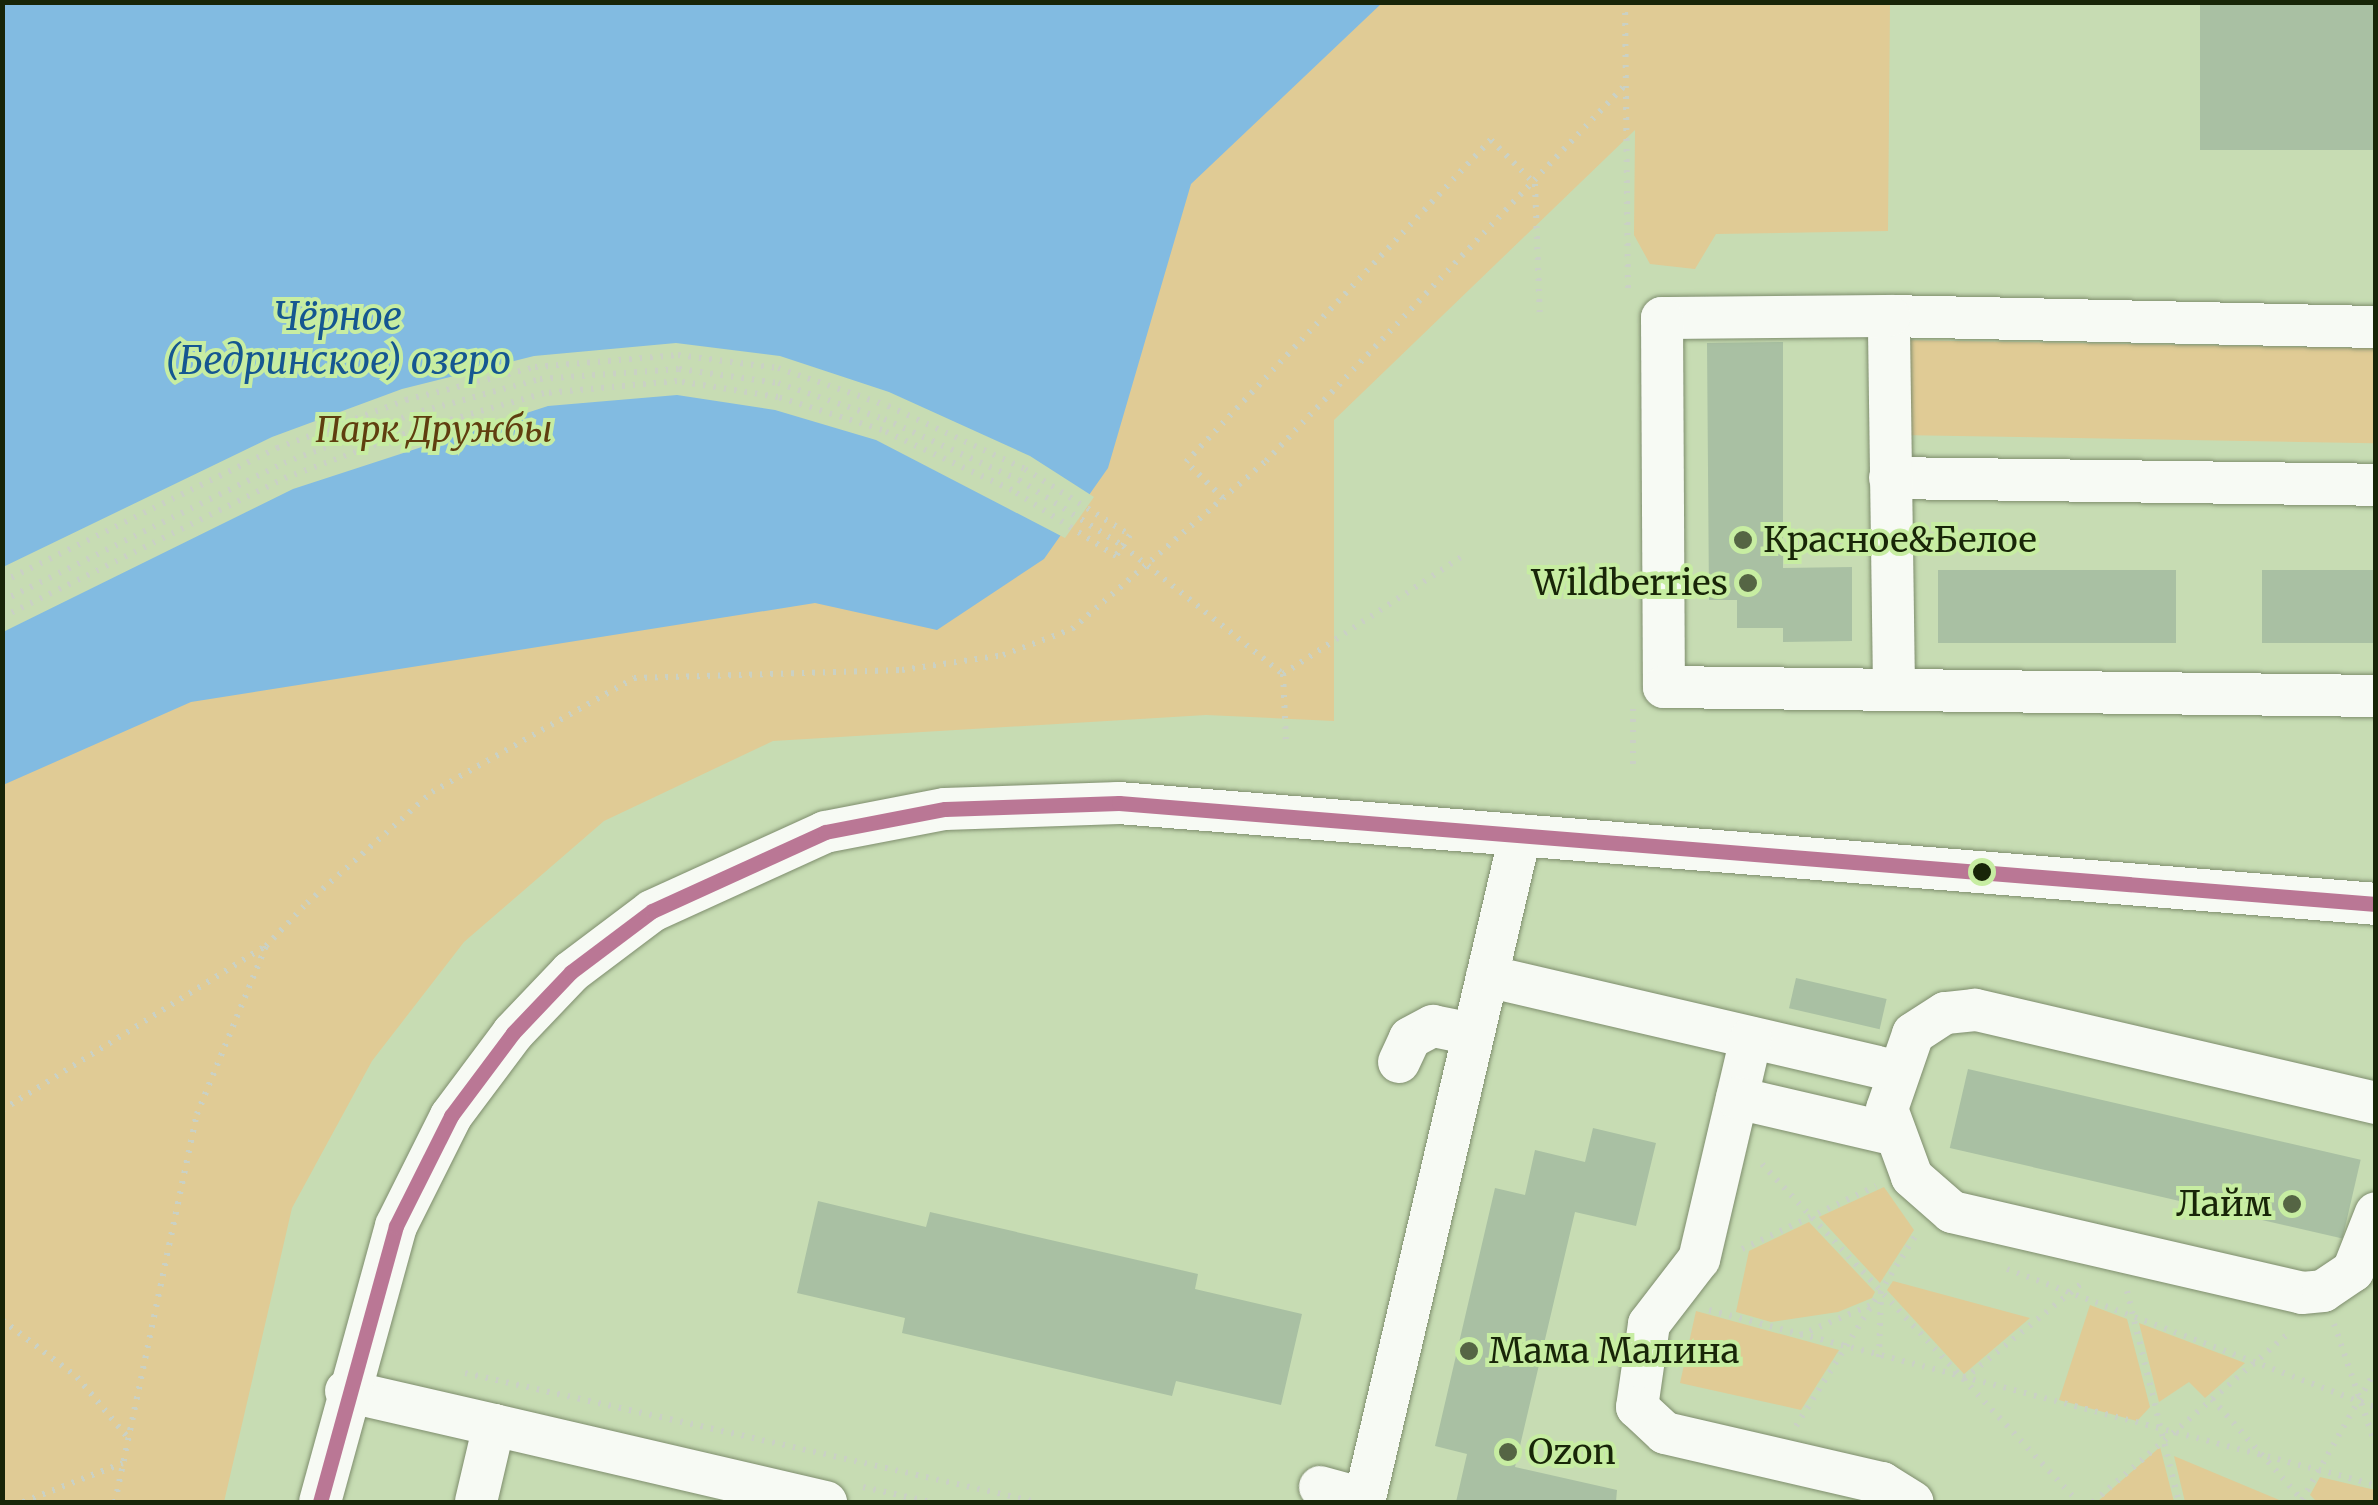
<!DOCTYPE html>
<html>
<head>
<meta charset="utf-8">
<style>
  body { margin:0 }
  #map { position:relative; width:2378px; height:1505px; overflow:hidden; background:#c7dcb3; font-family:Merriweather,serif }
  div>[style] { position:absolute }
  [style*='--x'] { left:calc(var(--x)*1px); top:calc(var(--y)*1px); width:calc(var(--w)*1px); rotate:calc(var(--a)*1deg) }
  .green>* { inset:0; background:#e0cb95; transform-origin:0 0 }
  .water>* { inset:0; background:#82bbe1 }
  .pier>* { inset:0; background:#c7dcb3 }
  .building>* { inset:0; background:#a9c0a3; transform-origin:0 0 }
  .path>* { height:6px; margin-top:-3px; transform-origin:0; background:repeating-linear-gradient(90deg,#cad1c4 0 2.5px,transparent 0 10.5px) }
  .roads { filter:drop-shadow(0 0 2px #7e8d6d) drop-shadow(0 0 2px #7e8d6d) }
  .minor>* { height:42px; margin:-21px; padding:0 21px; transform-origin:21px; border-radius:21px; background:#f7faf4 }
  .bus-1>* { height:15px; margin:-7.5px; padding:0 7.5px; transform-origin:7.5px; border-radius:7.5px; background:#ba7795 }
  .dots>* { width:28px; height:28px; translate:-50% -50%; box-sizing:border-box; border:5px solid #c7eda2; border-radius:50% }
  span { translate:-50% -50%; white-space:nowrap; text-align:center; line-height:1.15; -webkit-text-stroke:8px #c7eda2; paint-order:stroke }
  .park-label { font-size:35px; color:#603e0f; font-style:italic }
  .poi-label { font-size:35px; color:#182508 }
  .left { translate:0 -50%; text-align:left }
  .right { translate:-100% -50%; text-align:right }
  .water-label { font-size:38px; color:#155791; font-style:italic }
  .frame { position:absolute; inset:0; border:5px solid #182508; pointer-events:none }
</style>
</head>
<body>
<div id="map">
  <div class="green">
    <div style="clip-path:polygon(3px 3px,1890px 3px,1888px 231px,1716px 234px,1695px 269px,1650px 264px,1634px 235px,1635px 130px,1334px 420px,1334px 721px,1206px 715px,773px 741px,604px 821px,464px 942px,372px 1061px,292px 1208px,224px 1502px,3px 1502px)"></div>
    <div style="left:1899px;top:340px;width:476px;height:95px;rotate:1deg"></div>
    <div style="clip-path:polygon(1884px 1187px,1914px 1230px,1880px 1283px,1819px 1217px)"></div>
    <div style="clip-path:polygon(1809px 1222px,1875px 1292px,1872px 1298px,1838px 1312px,1771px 1322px,1736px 1312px,1749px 1251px)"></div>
    <div style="clip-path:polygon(1893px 1281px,2030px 1318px,1964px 1374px,1887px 1290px)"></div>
    <div style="clip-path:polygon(2090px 1305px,2127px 1319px,2150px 1407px,2137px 1421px,2059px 1400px)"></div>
    <div style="clip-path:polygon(1696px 1311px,1839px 1350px,1801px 1410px,1680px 1383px)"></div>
    <div style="clip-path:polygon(2139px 1323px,2245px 1363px,2205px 1398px,2189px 1382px,2159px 1402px)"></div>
    <div style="clip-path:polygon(2160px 1447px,2174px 1502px,2097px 1502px)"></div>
    <div style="clip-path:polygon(2174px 1456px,2284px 1502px,2185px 1502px)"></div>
    <div style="clip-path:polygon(2320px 1477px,2375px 1490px,2375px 1502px,2317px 1502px,2310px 1495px)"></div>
  </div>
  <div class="water">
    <div style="clip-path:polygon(3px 3px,1382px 3px,1191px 184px,1108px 468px,1044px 559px,937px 630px,815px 603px,191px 702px,3px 785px)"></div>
  </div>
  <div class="pier">
    <div style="clip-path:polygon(676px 343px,780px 356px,889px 392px,1030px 456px,1094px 497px,1065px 538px,876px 440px,775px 410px,677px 395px,548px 406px,293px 489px,3px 632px,3px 567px,272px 437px,402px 389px,534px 356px)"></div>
  </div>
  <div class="building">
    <div style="left:2200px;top:2px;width:176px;height:148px"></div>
    <div style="clip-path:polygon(1783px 342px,1783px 568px,1852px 567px,1852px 641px,1783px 642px,1783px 628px,1737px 628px,1737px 600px,1709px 600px,1707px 343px)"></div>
    <div style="left:1938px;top:570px;width:238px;height:73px"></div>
    <div style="left:2262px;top:570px;width:114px;height:73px"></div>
    <div style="left:1796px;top:978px;width:93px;height:31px;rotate:13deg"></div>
    <div style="left:1968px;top:1069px;width:403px;height:81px;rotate:13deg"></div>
    <div style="clip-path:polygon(1593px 1128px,1656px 1143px,1636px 1226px,1575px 1212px,1515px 1467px,1617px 1490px,1616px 1502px,1456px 1502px,1467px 1454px,1435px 1446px,1495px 1188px,1525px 1195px,1535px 1150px,1585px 1162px)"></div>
    <div style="clip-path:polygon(818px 1201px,926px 1227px,930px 1212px,1198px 1274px,1195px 1289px,1302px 1314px,1281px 1405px,1176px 1381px,1172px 1396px,902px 1333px,905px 1318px,797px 1293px)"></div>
  </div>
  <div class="path">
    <div style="--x:1625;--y:2;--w:294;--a:89.4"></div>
    <div style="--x:1223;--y:498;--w:52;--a:-135.8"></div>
    <div style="--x:1186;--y:462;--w:444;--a:-46.6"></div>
    <div style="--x:1491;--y:140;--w:62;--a:45"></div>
    <div style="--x:1535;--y:184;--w:135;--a:87.9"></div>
    <div style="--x:2;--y:582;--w:306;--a:-26"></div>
    <div style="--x:277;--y:448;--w:138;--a:-20.4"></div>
    <div style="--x:406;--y:400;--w:133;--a:-14.3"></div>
    <div style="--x:535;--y:367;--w:144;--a:-4.8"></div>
    <div style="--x:678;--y:355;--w:101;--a:7.4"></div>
    <div style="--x:778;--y:368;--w:116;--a:19.1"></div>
    <div style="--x:888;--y:406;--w:151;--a:24.7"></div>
    <div style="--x:1025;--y:469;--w:124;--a:32.2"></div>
    <div style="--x:1130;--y:535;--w:25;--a:124"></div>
    <div style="--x:1116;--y:556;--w:123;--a:-147.6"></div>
    <div style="--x:1012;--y:490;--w:143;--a:-155.2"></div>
    <div style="--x:882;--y:430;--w:109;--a:-162.4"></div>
    <div style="--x:778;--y:397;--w:102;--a:-171"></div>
    <div style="--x:677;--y:381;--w:134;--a:174.8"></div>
    <div style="--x:544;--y:393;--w:134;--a:164"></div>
    <div style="--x:415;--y:430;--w:136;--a:159.8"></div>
    <div style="--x:287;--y:477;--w:318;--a:153.8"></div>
    <div style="--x:2;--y:601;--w:314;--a:-26.1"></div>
    <div style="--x:284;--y:463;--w:137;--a:-20.9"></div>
    <div style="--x:412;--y:414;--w:133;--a:-15.3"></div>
    <div style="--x:540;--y:379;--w:139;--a:-4.1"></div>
    <div style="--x:679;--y:369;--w:100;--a:8"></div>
    <div style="--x:778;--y:383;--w:112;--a:18.8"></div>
    <div style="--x:884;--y:419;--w:148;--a:24.3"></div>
    <div style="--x:1019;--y:480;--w:123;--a:32.4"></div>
    <div style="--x:1123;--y:546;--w:205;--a:38.7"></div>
    <div style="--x:1283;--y:674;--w:220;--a:-33.3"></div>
    <div style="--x:1283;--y:674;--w:67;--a:87.4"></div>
    <div style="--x:1633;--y:709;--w:57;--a:90"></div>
    <div style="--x:2;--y:1110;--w:309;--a:-31.9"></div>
    <div style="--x:1762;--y:1164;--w:463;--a:46.9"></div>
    <div style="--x:1742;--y:1249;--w:148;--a:-25.2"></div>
    <div style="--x:2007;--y:1269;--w:394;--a:20.6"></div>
    <div style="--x:2127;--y:1291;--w:217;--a:76.2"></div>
    <div style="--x:1709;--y:1310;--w:690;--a:14.7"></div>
    <div style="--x:2;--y:1320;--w:94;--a:37.2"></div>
    <div style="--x:77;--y:1377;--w:81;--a:50"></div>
    <div style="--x:2334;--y:1324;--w:129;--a:71"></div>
    <div style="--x:1800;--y:1335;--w:77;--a:-22.9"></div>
    <div style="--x:1879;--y:1357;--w:65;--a:-88.2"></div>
    <div style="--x:465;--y:1373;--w:586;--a:12.71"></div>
    <div style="--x:1964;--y:1379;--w:152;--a:-39.1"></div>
    <div style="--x:2212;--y:1399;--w:138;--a:48.2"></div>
    <div style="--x:1796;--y:1426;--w:228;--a:-57.9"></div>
    <div style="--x:863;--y:1487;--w:69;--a:12.6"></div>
    <div style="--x:2302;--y:1500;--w:150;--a:-60.4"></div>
    <div style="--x:23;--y:1502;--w:107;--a:-21.3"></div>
    <div style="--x:115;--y:1502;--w:397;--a:-78.1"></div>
    <div style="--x:197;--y:1114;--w:182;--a:-67.7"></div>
    <div style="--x:266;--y:946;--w:59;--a:-46.4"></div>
    <div style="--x:307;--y:903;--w:167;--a:-41.6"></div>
    <div style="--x:432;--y:792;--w:232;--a:-29.4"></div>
    <div style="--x:634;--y:678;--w:268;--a:-1.7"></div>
    <div style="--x:902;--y:670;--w:102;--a:-8.4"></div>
    <div style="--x:1003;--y:655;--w:74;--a:-20.6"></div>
    <div style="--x:1072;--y:629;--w:257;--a:-40.9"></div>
    <div style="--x:1266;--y:461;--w:521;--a:-46.32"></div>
    <div style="--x:2093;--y:1502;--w:262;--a:-40.8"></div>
  </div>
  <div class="roads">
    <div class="minor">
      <div style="--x:1889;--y:316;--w:487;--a:1.3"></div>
      <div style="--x:1890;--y:478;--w:486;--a:0.8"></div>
      <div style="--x:1894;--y:688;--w:372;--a:-90.8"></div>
      <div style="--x:1889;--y:316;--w:227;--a:179.5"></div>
      <div style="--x:1662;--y:318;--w:369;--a:89.7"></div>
      <div style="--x:1664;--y:687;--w:712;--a:0.72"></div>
      <div style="--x:1487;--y:976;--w:418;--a:13.1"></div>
      <div style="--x:1751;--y:1038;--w:227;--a:103.2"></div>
      <div style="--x:1699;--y:1259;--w:82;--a:127.6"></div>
      <div style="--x:1649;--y:1324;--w:84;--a:98.2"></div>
      <div style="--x:1637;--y:1407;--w:38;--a:43"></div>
      <div style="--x:1665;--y:1433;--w:223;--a:13"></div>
      <div style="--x:1882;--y:1483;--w:36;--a:32"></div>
      <div style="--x:1399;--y:1062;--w:26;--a:-65"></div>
      <div style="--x:1410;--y:1038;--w:26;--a:-28"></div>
      <div style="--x:1433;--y:1026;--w:41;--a:11.3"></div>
      <div style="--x:1737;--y:1098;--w:159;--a:13.1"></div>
      <div style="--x:2376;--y:1103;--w:412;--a:-166.9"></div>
      <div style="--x:1975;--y:1010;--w:30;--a:174"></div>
      <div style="--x:1945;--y:1013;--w:38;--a:147"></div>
      <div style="--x:1913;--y:1034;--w:79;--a:109.1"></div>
      <div style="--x:1887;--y:1109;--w:72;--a:69.8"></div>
      <div style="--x:1912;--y:1177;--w:53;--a:41.2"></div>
      <div style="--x:1952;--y:1212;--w:359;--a:13"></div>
      <div style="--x:2302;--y:1293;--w:21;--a:-5"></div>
      <div style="--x:2323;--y:1291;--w:36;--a:-34"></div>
      <div style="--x:2353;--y:1271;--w:62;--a:-68.4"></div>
      <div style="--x:346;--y:1391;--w:152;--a:12.9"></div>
      <div style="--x:494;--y:1425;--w:79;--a:103.2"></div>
      <div style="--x:494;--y:1425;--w:341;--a:13.1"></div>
      <div style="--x:1320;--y:1487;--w:46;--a:15.3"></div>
      <div style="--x:320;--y:1502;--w:286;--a:-74.6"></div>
      <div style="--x:396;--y:1226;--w:123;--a:-63.4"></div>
      <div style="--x:451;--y:1116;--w:104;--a:-53.2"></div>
      <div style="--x:513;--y:1033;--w:84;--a:-46.4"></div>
      <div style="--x:571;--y:972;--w:101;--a:-37"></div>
      <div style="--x:652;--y:911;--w:190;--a:-24.5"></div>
      <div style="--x:825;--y:832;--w:122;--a:-10.9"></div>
      <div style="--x:945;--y:809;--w:174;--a:-2"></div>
      <div style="--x:1119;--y:803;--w:1261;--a:4.59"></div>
      <div style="--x:1364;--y:1502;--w:684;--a:-76.82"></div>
    </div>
  </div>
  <div class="bus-1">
    <div style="--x:320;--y:1502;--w:286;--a:-74.6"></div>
    <div style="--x:396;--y:1226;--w:123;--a:-63.4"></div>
    <div style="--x:451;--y:1116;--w:104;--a:-53.2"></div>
    <div style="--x:513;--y:1033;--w:84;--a:-46.4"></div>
    <div style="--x:571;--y:972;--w:101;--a:-37"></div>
    <div style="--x:652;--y:911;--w:190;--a:-24.5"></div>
    <div style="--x:825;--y:832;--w:122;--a:-10.9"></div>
    <div style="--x:945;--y:809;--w:174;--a:-2"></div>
    <div style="--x:1119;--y:803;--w:1261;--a:4.59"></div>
  </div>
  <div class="dots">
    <div style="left:1743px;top:540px;background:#556544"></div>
    <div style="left:1748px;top:583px;background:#556544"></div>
    <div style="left:1982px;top:872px;background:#182508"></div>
    <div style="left:2292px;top:1204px;background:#556544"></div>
    <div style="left:1469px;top:1351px;background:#556544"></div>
    <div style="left:1508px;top:1452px;background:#556544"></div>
  </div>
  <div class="park-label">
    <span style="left:434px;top:430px">Парк Дружбы</span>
  </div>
  <div class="poi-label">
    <span class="left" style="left:1763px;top:540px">Красное&amp;Белое</span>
    <span class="right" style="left:1728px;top:583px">Wildberries</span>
    <span class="right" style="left:2272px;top:1204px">Лайм</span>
    <span class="left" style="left:1489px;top:1351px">Мама Малина</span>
    <span class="left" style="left:1528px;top:1452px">Ozon</span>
  </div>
  <div class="water-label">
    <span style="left:338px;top:339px">Чёрное<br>(Бедринское) озеро</span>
  </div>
  <div class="frame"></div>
</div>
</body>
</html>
